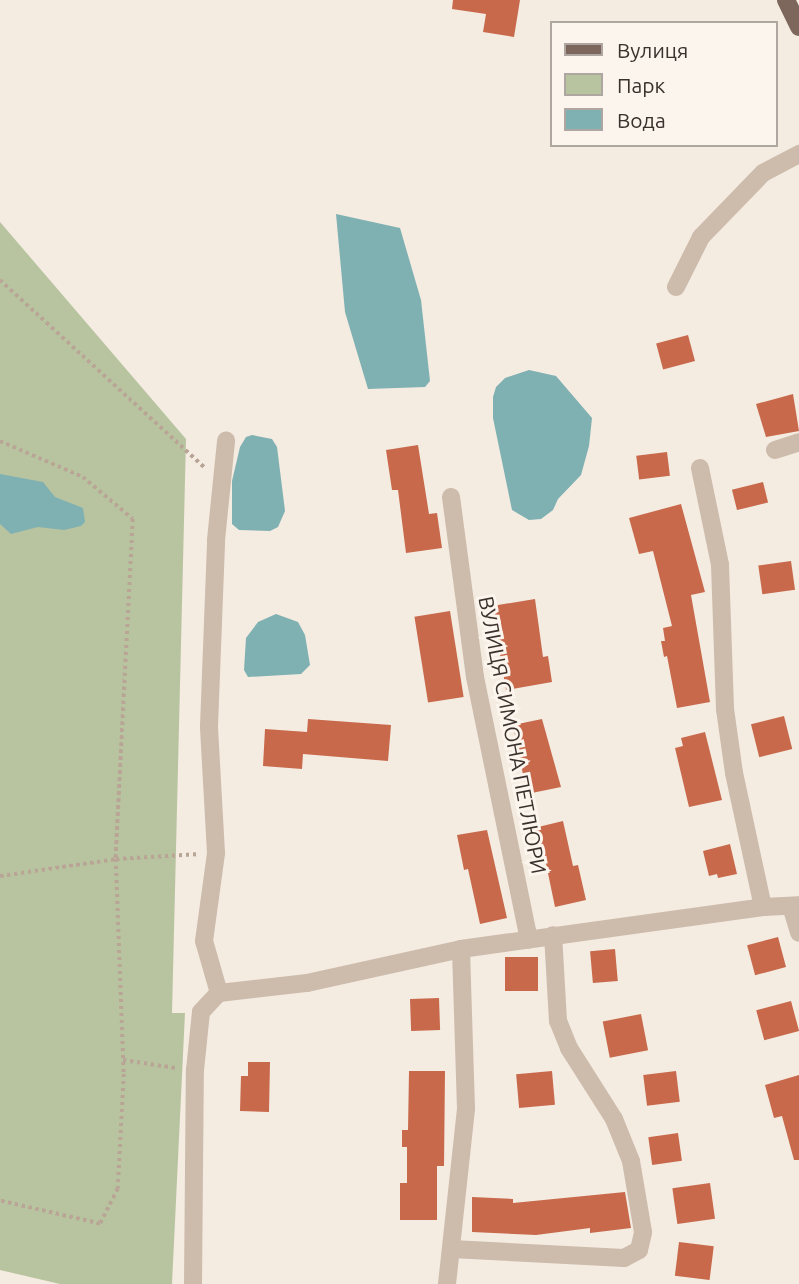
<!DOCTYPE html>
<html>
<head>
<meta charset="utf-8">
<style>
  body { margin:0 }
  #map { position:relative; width:799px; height:1284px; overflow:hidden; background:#f4ebe1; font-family:Ubuntu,sans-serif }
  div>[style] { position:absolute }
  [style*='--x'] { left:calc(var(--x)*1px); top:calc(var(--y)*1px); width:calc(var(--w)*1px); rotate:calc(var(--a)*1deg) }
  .green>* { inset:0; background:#b8c4a0 }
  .water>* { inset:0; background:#7fb0b2 }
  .building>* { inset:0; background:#c8694b; transform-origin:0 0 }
  .path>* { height:3.5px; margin-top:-1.75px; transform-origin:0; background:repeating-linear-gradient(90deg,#b9a596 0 3.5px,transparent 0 7px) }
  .minor>* { height:18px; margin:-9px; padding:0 9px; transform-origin:9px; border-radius:9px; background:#cdbbac }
  .major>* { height:18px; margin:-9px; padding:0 9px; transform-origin:9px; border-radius:9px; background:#7d675c }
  span { translate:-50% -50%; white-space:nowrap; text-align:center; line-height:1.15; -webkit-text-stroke:6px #fbf5ee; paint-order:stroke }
  .street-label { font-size:21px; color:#3b302b }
  .legend { position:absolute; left:550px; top:21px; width:228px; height:126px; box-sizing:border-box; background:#fbf5ee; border:2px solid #aea6a0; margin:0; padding:9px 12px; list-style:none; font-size:21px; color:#3b302b }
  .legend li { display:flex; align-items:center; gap:14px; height:35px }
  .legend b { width:35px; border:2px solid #aea6a0 }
</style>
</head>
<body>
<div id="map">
  <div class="green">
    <div style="clip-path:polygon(0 222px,186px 439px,172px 1013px,185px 1013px,172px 1284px,60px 1284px,0 1270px)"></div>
  </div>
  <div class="water">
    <div style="clip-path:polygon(336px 214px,400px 228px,421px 300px,430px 381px,425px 387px,368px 389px,345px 312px)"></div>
    <div style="clip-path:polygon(529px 370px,556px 376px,592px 418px,589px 446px,581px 475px,558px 499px,553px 510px,541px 519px,529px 520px,512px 510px,493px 418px,493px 397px,496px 387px,505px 378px)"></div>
    <div style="clip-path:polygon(252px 435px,272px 439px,277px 447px,285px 511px,278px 527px,270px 531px,239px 530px,232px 524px,232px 481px,240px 447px,246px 437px)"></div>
    <div style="clip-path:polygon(0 474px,43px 482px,55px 497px,83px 508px,85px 522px,81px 526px,64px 530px,38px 527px,11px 534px,0 524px)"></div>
    <div style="clip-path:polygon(276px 614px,298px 622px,305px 635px,310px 665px,301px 674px,248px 677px,244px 670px,246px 638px,258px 622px)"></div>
  </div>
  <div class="building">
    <div style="clip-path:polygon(453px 0,520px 0,514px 37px,483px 32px,486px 14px,452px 9px)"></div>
    <div style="left:688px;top:335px;width:27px;height:33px;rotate:75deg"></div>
    <div style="clip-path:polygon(793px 394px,799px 431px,766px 437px,756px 404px)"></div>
    <div style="clip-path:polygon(418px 445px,429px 514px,437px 513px,442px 548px,406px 553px,398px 490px,392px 490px,386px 450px)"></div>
    <div style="left:667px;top:452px;width:24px;height:31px;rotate:83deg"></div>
    <div style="left:763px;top:482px;width:21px;height:32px;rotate:76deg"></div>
    <div style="clip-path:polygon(681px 504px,705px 592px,691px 595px,710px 702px,677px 708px,667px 656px,664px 657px,661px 641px,665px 641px,663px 628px,672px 626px,653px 551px,639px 554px,629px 518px)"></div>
    <div style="left:791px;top:561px;width:29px;height:33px;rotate:82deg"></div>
    <div style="clip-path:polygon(535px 599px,543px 657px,548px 656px,552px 682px,506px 690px,492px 606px)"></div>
    <div style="left:450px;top:611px;width:87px;height:36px;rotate:81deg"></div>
    <div style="left:784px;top:716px;width:34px;height:34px;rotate:76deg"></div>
    <div style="clip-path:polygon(308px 719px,391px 725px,388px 761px,303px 754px,302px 769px,263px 766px,265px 729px,307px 732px)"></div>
    <div style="clip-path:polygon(542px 719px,561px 787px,527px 794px,513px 725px)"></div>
    <div style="clip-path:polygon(705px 732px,722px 800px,689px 807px,675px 748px,683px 746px,681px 738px)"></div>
    <div style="clip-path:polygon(563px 821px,573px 866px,578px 865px,586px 900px,555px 907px,544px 854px,540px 855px,534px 828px)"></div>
    <div style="clip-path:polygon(487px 830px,507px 918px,480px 924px,468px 869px,464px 870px,457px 835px)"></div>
    <div style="clip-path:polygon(730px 844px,737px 874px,718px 878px,717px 874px,709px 876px,703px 851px)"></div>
    <div style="left:778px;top:937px;width:31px;height:32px;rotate:75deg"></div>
    <div style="left:615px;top:949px;width:32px;height:25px;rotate:85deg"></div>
    <div style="left:505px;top:957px;width:33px;height:34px"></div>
    <div style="left:439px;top:998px;width:32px;height:29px;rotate:88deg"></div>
    <div style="left:791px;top:1001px;width:31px;height:36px;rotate:75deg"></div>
    <div style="left:641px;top:1014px;width:37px;height:39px;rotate:79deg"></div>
    <div style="clip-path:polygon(248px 1062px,270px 1062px,269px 1112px,240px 1111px,241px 1076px,248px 1076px)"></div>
    <div style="clip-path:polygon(409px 1071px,445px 1071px,444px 1166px,437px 1166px,437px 1220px,400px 1220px,400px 1183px,407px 1183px,407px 1147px,402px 1147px,402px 1130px,408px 1130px)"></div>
    <div style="left:552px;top:1071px;width:34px;height:36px;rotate:85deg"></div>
    <div style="left:676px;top:1071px;width:31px;height:33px;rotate:83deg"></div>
    <div style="clip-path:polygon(799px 1075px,799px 1160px,794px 1160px,782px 1116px,774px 1118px,765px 1085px)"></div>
    <div style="left:678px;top:1133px;width:28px;height:30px;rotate:82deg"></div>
    <div style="left:710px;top:1183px;width:36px;height:38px;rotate:82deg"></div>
    <div style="clip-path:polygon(625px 1192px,631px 1228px,590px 1233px,590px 1228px,536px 1235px,472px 1232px,472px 1197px,513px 1199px,513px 1203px)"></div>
    <div style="left:679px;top:1242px;width:35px;height:34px;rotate:7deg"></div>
  </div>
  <div class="path">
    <div style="--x:0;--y:280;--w:278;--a:42.5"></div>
    <div style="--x:0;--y:441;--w:90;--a:23.4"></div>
    <div style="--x:83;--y:477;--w:65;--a:40"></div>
    <div style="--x:133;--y:519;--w:340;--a:92.9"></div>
    <div style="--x:116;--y:859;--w:215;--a:87.9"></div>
    <div style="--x:124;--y:1074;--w:115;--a:93"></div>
    <div style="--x:118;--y:1189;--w:39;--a:117"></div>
    <div style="--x:100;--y:1224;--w:103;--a:-167"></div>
    <div style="--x:0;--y:876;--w:117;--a:-8.3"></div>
    <div style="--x:116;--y:859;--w:84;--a:-3.4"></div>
    <div style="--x:123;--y:1060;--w:54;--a:8.6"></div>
  </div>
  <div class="minor">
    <div style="--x:676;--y:287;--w:56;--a:-63.4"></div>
    <div style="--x:701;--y:237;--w:89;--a:-45.9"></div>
    <div style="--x:763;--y:173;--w:41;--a:-27.8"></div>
    <div style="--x:775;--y:450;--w:25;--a:-18"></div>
    <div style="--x:700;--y:468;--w:99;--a:78.3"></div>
    <div style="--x:720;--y:565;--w:144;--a:88"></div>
    <div style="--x:725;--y:709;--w:65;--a:82"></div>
    <div style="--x:734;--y:773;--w:137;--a:77.8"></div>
    <div style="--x:451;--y:497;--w:182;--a:82.4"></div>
    <div style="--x:475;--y:677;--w:268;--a:78.4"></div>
    <div style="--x:791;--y:906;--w:28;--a:73"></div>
    <div style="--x:219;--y:993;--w:89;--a:-6.5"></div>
    <div style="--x:307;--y:983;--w:158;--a:-12.4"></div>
    <div style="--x:461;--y:949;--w:305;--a:-7.9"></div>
    <div style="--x:763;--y:907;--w:36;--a:-3"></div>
    <div style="--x:452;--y:1249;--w:172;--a:3"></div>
    <div style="--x:624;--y:1258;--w:17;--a:-28"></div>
    <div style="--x:639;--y:1250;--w:18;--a:-77"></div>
    <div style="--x:643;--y:1232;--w:72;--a:-99.6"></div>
    <div style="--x:631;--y:1161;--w:45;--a:-112"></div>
    <div style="--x:614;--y:1119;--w:84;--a:-122.4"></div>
    <div style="--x:569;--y:1048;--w:29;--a:-112"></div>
    <div style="--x:558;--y:1021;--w:86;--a:-93.3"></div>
    <div style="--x:193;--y:1284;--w:214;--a:-89.5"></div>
    <div style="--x:195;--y:1070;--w:58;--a:-84.1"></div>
    <div style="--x:201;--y:1012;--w:26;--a:-47"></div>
    <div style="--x:219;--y:993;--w:54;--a:-106.1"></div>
    <div style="--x:204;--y:941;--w:89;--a:-82.2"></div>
    <div style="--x:216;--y:853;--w:127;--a:-93.2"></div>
    <div style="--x:209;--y:726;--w:186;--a:-87.8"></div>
    <div style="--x:216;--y:540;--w:100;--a:-84.2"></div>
    <div style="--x:447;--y:1284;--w:176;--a:-83.8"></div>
    <div style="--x:466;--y:1109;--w:160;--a:-91.8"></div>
  </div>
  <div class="major">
    <div style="--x:786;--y:0;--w:30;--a:64"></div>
  </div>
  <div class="street-label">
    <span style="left:513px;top:735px;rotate:79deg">ВУЛИЦЯ СИМОНА ПЕТЛЮРИ</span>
  </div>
  <ul class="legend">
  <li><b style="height:9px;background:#7d675c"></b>Вулиця</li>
  <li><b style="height:19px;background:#b8c4a0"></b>Парк</li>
  <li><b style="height:19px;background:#7fb0b2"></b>Вода</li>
  </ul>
</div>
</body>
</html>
